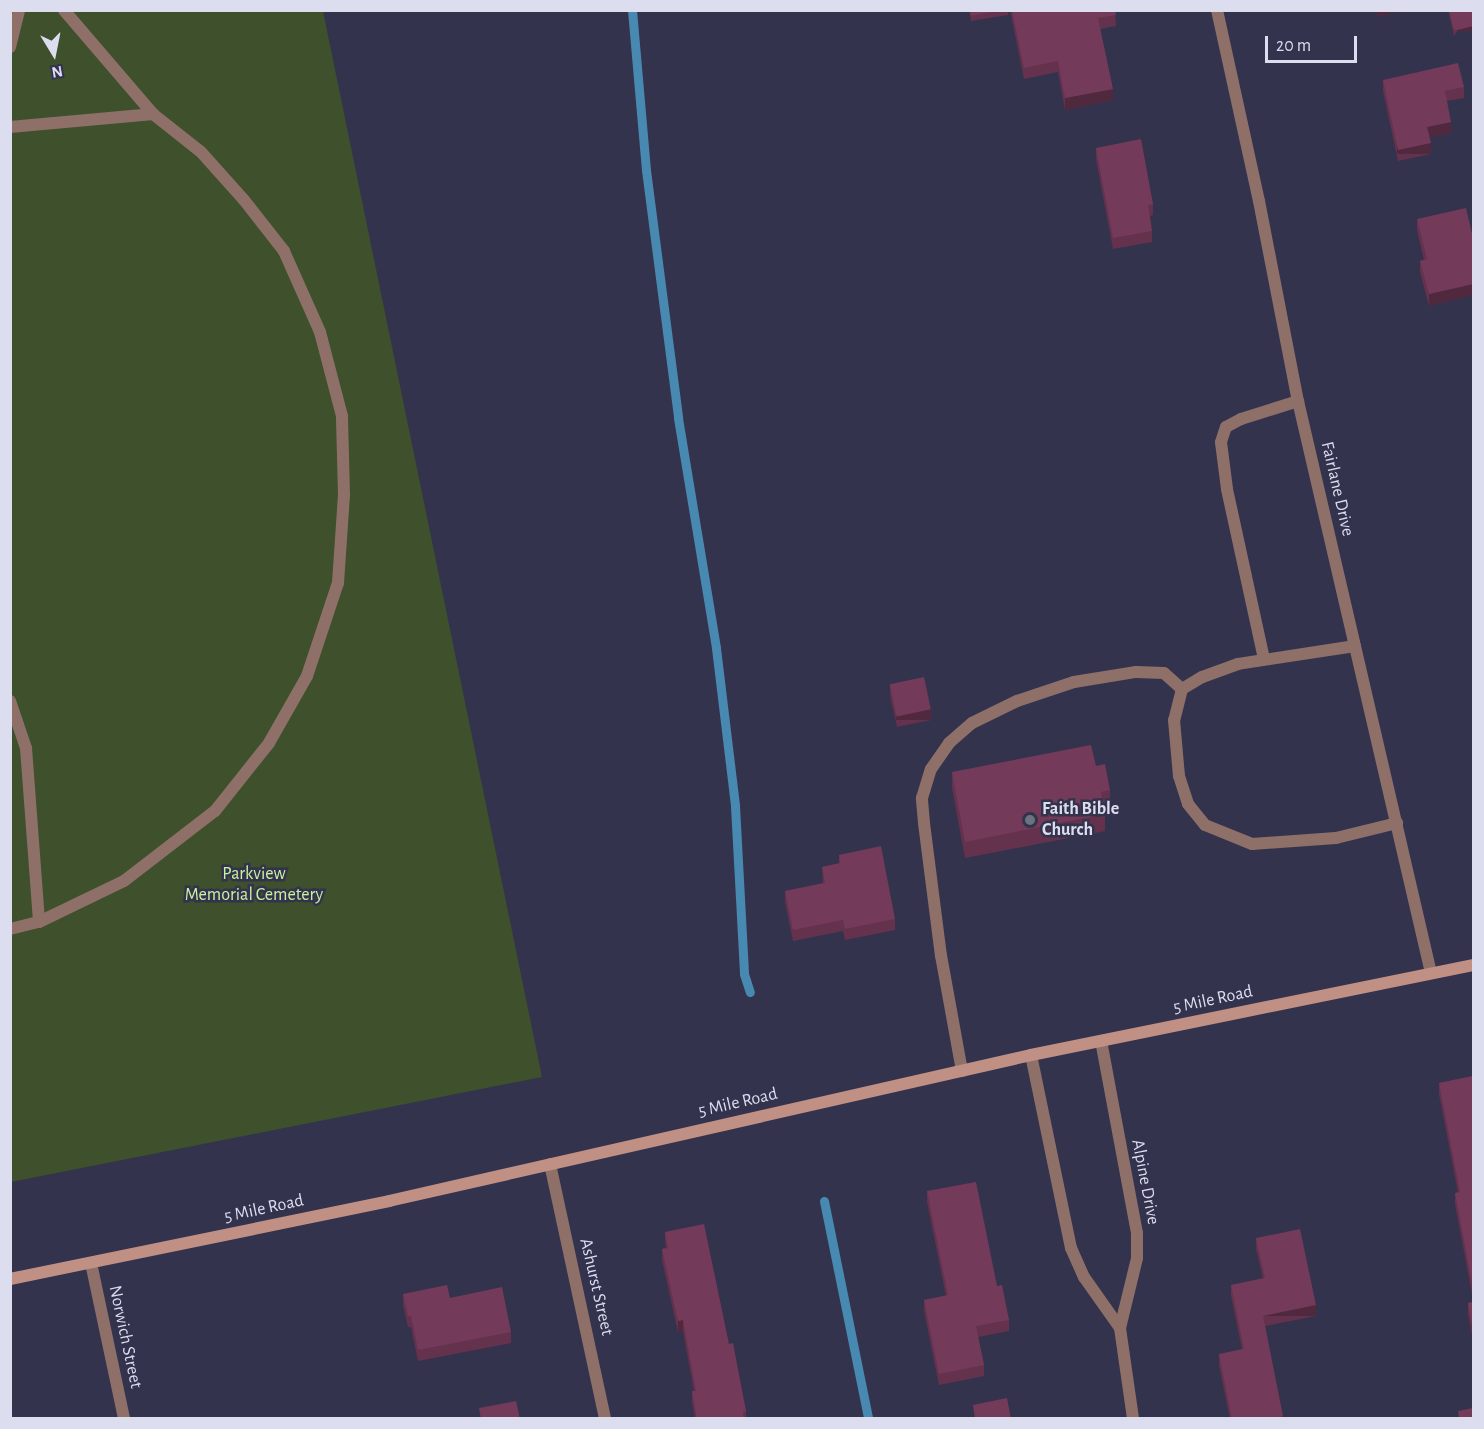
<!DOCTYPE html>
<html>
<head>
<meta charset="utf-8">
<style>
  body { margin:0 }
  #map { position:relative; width:1484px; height:1429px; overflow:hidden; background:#33334e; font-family:"Alegreya Sans",sans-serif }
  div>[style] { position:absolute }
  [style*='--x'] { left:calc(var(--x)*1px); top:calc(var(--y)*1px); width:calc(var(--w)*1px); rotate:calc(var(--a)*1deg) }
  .green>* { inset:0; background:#3f502c }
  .stream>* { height:9px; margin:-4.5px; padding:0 4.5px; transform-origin:4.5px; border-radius:4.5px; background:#4889b1 }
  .service>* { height:12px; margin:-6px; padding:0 6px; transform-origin:6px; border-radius:6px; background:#8f7069 }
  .minor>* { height:12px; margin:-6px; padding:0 6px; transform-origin:6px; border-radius:6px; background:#8f7069 }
  .secondary>* { height:12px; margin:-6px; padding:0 6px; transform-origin:6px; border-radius:6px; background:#c19085 }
  .wall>* { inset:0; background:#64324d }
  .shaded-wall>* { inset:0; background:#51293e; transform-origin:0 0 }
  .building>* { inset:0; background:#743a59; transform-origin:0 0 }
  .dots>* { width:16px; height:16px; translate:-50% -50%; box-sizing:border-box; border:3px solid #33334e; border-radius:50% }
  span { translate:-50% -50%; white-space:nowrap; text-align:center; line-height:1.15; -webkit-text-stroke:5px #33334e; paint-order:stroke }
  .street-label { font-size:18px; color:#dcddef }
  .poi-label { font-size:18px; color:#dcddef; font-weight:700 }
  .left { translate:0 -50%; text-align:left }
  .park-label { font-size:18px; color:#c9f39c }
  .frame { position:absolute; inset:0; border:12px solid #dcddef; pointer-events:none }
  .north { position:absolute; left:24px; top:24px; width:60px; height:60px; -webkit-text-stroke:4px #33334e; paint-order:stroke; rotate:170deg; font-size:16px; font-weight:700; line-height:24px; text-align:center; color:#dcddef }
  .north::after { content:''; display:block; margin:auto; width:21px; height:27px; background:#dcddef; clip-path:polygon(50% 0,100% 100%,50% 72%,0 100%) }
  .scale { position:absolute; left:1265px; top:36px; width:92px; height:27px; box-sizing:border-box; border:3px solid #dcddef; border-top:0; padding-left:8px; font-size:18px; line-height:21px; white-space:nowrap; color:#dcddef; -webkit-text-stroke:4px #33334e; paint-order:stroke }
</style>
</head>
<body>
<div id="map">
  <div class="green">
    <div style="clip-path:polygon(11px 11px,323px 11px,542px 1077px,11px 1182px)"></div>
  </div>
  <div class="stream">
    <div style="--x:632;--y:10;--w:161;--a:85"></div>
    <div style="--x:646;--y:170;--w:250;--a:82.6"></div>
    <div style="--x:678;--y:418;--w:233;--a:80.6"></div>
    <div style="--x:716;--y:648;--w:159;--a:83.1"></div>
    <div style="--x:735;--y:806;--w:168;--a:86.9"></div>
    <div style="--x:744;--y:974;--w:19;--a:72"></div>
    <div style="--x:824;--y:1201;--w:221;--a:78.5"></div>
  </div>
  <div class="service">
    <div style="--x:10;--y:47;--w:38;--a:-76"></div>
    <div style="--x:10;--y:127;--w:144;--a:-5.2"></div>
    <div style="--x:1355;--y:646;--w:118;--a:171.3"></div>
    <div style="--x:1238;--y:664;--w:38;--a:160"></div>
    <div style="--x:1202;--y:677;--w:23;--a:149"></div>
    <div style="--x:1182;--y:689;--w:32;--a:104"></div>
    <div style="--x:1174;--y:720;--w:56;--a:84.9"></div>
    <div style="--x:1179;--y:776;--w:29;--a:72"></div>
    <div style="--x:1188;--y:804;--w:27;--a:51"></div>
    <div style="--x:1205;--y:825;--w:51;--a:22"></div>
    <div style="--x:1252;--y:844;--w:84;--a:-4.1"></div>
    <div style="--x:1336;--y:838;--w:63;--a:-13.8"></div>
    <div style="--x:1264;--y:659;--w:174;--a:-102.3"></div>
    <div style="--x:1227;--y:489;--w:47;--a:-97.3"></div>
    <div style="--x:1221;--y:442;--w:16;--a:-72"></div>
    <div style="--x:1226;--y:427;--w:17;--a:-28"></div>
    <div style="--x:1241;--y:419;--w:60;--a:-17.5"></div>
    <div style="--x:10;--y:701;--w:50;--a:71.2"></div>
    <div style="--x:26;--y:748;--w:174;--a:85.7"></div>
    <div style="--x:10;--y:929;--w:30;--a:-14"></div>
    <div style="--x:39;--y:922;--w:94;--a:-25.8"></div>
    <div style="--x:124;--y:881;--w:115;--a:-37.6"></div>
    <div style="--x:215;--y:811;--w:87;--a:-51.5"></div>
    <div style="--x:269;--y:743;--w:77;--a:-60.4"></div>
    <div style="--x:307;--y:676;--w:98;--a:-71.6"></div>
    <div style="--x:338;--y:583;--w:88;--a:-86.1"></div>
    <div style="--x:344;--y:495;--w:79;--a:-91.5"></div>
    <div style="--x:342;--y:416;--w:87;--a:-104.7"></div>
    <div style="--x:320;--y:332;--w:89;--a:-114"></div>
    <div style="--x:284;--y:251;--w:65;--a:-128.1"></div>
    <div style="--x:244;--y:200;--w:64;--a:-131.9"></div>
    <div style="--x:201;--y:152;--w:61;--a:-141.6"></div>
    <div style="--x:153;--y:114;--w:137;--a:-130.6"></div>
    <div style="--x:962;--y:1071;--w:117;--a:-100.3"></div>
    <div style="--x:941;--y:956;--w:134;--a:-97.3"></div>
    <div style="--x:924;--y:823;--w:25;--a:-95"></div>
    <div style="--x:922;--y:798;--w:30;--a:-73"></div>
    <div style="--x:931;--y:769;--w:32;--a:-55"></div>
    <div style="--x:949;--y:743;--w:30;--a:-41"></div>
    <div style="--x:972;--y:723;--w:50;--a:-26.1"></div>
    <div style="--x:1017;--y:701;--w:60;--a:-18.4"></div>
    <div style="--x:1074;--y:682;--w:63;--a:-9.2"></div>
    <div style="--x:1136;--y:672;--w:28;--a:2"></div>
    <div style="--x:1164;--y:673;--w:24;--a:42"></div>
  </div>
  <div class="minor">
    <div style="--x:1217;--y:10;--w:196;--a:77.6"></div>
    <div style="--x:1259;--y:201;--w:204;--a:79"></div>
    <div style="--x:1298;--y:401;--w:587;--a:76.91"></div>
    <div style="--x:1031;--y:1055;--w:197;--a:78.3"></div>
    <div style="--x:1071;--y:1248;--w:32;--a:66"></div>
    <div style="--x:1084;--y:1277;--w:62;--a:54.8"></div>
    <div style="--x:1120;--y:1328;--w:72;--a:-76.3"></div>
    <div style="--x:1137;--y:1258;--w:25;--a:-90"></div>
    <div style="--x:1137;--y:1233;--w:195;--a:-100.6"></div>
    <div style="--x:550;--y:1164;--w:260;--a:77.8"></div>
    <div style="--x:91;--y:1263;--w:158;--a:78"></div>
    <div style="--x:1120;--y:1328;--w:91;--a:81.8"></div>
  </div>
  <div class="secondary">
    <div style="--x:10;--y:1279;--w:387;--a:-11.6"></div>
    <div style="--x:389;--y:1201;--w:658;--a:-12.81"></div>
    <div style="--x:1031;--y:1055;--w:452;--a:-11.5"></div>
  </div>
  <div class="wall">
    <div style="clip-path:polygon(969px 10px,1008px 10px,1008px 15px,971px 21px)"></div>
    <div style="clip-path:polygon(1010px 10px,1115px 10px,1116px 26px,1100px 29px,1113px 100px,1065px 110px,1058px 72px,1024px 79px)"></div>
    <div style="clip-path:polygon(1448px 10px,1473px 10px,1454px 36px)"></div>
    <div style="clip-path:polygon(1383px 80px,1464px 87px,1464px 98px,1447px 101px,1451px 133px,1429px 137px,1431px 154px,1398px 161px,1383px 91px)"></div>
    <div style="clip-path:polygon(1096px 148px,1153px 204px,1153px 215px,1150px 216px,1152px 231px,1152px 242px,1113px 249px,1096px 159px)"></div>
    <div style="clip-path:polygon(1417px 219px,1473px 238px,1473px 295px,1429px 306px,1420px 272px,1420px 261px,1424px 260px,1417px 230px)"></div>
    <div style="clip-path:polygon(890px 684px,931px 720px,897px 727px,890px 695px)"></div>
    <div style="clip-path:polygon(1096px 766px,1110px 790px,1110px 807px,1104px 808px,1105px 814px,1105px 831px,965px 858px,952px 788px,952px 772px)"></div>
    <div style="clip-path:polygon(839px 855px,895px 919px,895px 930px,845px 940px,843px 931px,793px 941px,785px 902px,785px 891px,823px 883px,822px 867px,839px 864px)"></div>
    <div style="clip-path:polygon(1473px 1076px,1473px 1299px,1455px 1204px,1455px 1193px,1458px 1192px,1439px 1094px,1439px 1083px)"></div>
    <div style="clip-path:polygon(927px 1191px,997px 1286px,1009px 1320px,1009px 1331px,978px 1337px,984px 1365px,984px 1376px,939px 1385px,924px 1311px,924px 1300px,946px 1296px,927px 1202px)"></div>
    <div style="clip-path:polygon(665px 1232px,729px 1344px,746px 1411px,746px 1419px,695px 1419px,692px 1402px,692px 1391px,694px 1391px,683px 1331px,678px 1332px,662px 1260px,662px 1249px,666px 1248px,665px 1243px)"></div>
    <div style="clip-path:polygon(1256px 1238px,1316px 1316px,1265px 1326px,1283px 1419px,1230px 1419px,1219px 1365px,1219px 1354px,1242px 1349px,1231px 1296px,1231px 1285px,1263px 1278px,1256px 1249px)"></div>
    <div style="clip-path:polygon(403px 1294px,450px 1298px,511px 1332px,511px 1343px,418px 1361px,411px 1327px,408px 1327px,403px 1305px)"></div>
    <div style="clip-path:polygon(1473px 1302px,1473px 1340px,1468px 1314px,1468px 1303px)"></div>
  </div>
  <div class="shaded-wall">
    <div style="clip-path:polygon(1377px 10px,1404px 10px,1377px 17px)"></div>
    <div style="left:1473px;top:26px;width:5px;height:20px;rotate:90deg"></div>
    <div style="clip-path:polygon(1113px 89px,1113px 100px,1065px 110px,1065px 98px)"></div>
    <div style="clip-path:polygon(1451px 122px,1451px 133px,1427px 138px,1427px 127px)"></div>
    <div style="left:1431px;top:143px;width:11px;height:34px;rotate:90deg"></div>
    <div style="clip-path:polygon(1473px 284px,1473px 295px,1429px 306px,1429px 294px)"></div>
    <div style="left:931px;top:709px;width:11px;height:35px;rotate:90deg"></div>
    <div style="left:1316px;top:1305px;width:11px;height:54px;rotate:90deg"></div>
    <div style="clip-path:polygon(683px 1320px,683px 1331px,678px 1332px,678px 1321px)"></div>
  </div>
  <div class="building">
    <div style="clip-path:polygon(970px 10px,1002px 10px,971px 16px)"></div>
    <div style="clip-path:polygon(1012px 10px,1115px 10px,1116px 15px,1098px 18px,1113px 89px,1065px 98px,1058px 61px,1024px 68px)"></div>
    <div style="clip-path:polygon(1449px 10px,1473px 10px,1473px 26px,1454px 31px)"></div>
    <div style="clip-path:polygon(1458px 63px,1464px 87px,1445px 91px,1451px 122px,1427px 127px,1431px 143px,1398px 150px,1383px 80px)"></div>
    <div style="clip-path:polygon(1141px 139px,1153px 204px,1148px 205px,1152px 231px,1113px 238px,1096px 148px)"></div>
    <div style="clip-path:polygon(1466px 208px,1473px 238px,1473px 284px,1429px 294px,1420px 261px,1427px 259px,1417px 219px)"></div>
    <div style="left:924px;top:677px;width:33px;height:35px;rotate:78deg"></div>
    <div style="clip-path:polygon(1091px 745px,1096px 766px,1105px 764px,1110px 790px,1101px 792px,1105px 814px,965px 842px,952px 772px)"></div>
    <div style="clip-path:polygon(881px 846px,895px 919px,845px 929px,843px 920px,793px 930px,785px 891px,825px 883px,822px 867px,840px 863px,839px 855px)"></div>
    <div style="clip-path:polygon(1473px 1076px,1473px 1288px,1455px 1193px,1460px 1192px,1439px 1083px)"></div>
    <div style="clip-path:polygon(976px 1182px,997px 1286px,1002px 1285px,1009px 1320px,976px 1326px,984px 1365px,939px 1374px,924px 1300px,948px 1295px,927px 1191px)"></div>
    <div style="clip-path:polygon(704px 1224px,729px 1344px,733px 1343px,746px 1411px,743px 1412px,744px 1419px,697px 1419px,692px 1391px,696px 1391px,683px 1320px,678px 1321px,662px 1249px,668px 1248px,665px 1232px)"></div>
    <div style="clip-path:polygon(1300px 1229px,1316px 1305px,1263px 1316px,1283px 1416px,1278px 1417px,1278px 1419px,1232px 1419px,1219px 1354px,1244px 1349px,1231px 1285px,1265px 1278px,1256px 1238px)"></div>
    <div style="clip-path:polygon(447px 1285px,450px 1298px,502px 1287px,511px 1332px,418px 1350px,411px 1316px,408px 1316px,403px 1294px)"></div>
    <div style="clip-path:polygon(1473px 1302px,1473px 1329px,1468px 1303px)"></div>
    <div style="clip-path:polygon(1007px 1398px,1011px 1419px,975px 1419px,973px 1405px)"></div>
    <div style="clip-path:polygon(516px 1401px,520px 1419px,481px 1419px,479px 1408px)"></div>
    <div style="clip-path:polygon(1473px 1408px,1473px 1419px,1459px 1419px,1458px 1411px)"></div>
  </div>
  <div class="dots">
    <div style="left:1030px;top:820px;background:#6b7280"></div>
  </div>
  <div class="street-label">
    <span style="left:1337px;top:489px;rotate:77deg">Fairlane Drive</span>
    <span style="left:1213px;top:1000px;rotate:-12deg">5 Mile Road</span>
    <span style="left:738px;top:1103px;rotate:-13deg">5 Mile Road</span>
    <span style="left:1145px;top:1182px;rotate:79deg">Alpine Drive</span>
    <span style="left:264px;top:1209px;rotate:-12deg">5 Mile Road</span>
    <span style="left:596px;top:1287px;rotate:77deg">Ashurst Street</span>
    <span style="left:125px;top:1337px;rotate:78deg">Norwich Street</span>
  </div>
  <div class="poi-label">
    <span class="left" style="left:1042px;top:820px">Faith Bible<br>Church</span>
  </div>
  <div class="park-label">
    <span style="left:254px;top:885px">Parkview<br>Memorial Cemetery</span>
  </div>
  <div class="frame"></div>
  <div class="north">N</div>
  <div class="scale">20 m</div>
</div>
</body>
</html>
